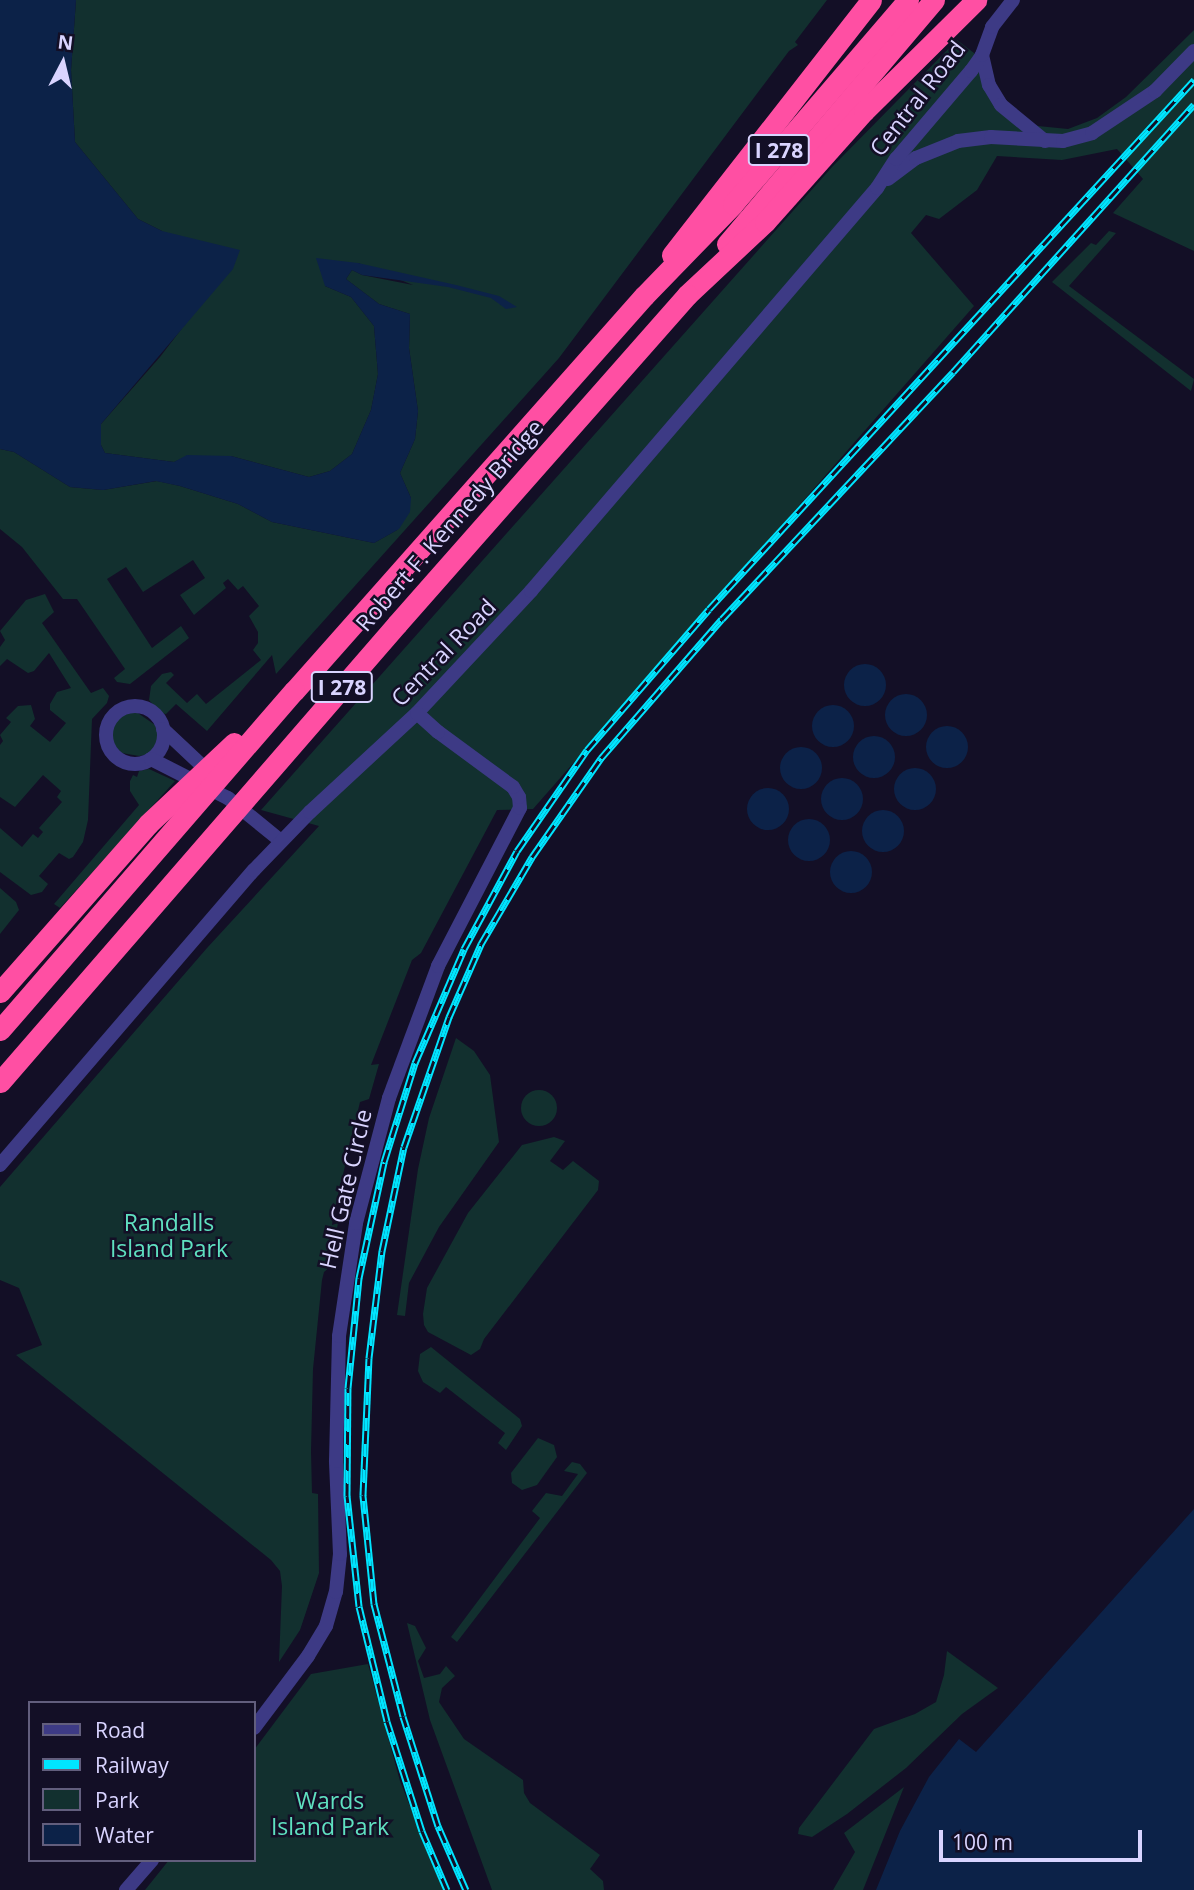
<!DOCTYPE html>
<html>
<head>
<meta charset="utf-8">
<style>
  body { margin:0 }
  #map { position:relative; width:1194px; height:1890px; overflow:hidden; background:#130f26; font-family:"Open Sans",sans-serif }
  div>[style] { position:absolute }
  [style*='--x'] { left:calc(var(--x)*1px); top:calc(var(--y)*1px); width:calc(var(--w)*1px); rotate:calc(var(--a)*1deg) }
  .green>* { inset:0; background:#12302f }
  .round { border-radius:50% }
  .water>* { inset:0; background:#0c2248 }
  .minor>* { height:14px; margin:-7px; padding:0 7px; transform-origin:7px; border-radius:7px; background:#3d3a85 }
  .minor>.ring { margin:-7px; padding:0; box-sizing:content-box; background:none; border:14px solid #3d3a85; border-radius:50% }
  .highway>* { height:21px; margin:-10.5px; padding:0 10.5px; transform-origin:10.5px; border-radius:10.5px; background:#ff4fa3 }
  .rail>* { height:7px; margin-top:-3.5px; transform-origin:0; background:repeating-linear-gradient(90deg,#130f26 0 13px,#00e5ff 0 26px); box-sizing:border-box; border-block:2px solid #00e5ff }
  .highway-bridge>* { height:21px; margin:-10.5px; padding:0 10.5px; transform-origin:10.5px; border-radius:10.5px; background:#ff4fa3 }
  span { translate:-50% -50%; white-space:nowrap; text-align:center; line-height:1.15; -webkit-text-stroke:5px #130f26; paint-order:stroke }
  .shield-label span { padding:2px 5px; background:#130f26; border:2px solid; border-radius:5px; -webkit-text-stroke-width:0 }
  .shield-label { font-size:21px; color:#d9d4ff; font-weight:700 }
  .street-label { font-size:23px; color:#d9d4ff }
  .park-label { font-size:23px; color:#5fe0c0 }
  .legend { position:absolute; left:28px; top:1701px; width:228px; height:161px; box-sizing:border-box; background:#130f26; border:2px solid #625e7d; margin:0; padding:9px 12px; list-style:none; font-size:21px; color:#d9d4ff }
  .legend li { display:flex; align-items:center; gap:14px; height:35px }
  .legend b { width:35px; border:2px solid #625e7d }
  .north { position:absolute; left:28px; top:28px; width:70px; height:70px; -webkit-text-stroke:5px #130f26; paint-order:stroke; rotate:7deg; font-size:19px; font-weight:700; line-height:28px; text-align:center; color:#d9d4ff }
  .north::after { content:''; display:block; margin:auto; width:24px; height:32px; background:#d9d4ff; clip-path:polygon(50% 0,100% 100%,50% 72%,0 100%) }
  .scale { position:absolute; left:939px; top:1830px; width:203px; height:32px; box-sizing:border-box; border:4px solid #d9d4ff; border-top:0; padding-left:9px; font-size:21px; line-height:24px; white-space:nowrap; color:#d9d4ff; -webkit-text-stroke:5px #130f26; paint-order:stroke }
</style>
</head>
<body>
<div id="map">
  <div class="green">
    <div style="clip-path:polygon(76px 0,827px 0,795px 42px,798px 45px,789px 51px,559px 358px,276px 674px,272px 655px,207px 731px,176px 704px,166px 714px,160px 713px,149px 700px,151px 686px,162px 674px,171px 672px,174px 675px,166px 683px,187px 703px,197px 694px,206px 704px,261px 660px,253px 650px,258px 643px,258px 632px,249px 616px,259px 606px,243px 586px,238px 590px,228px 579px,223px 583px,226px 588px,194px 615px,180px 595px,205px 578px,193px 560px,143px 592px,126px 567px,107px 579px,152px 648px,181px 626px,189px 638px,130px 684px,117px 682px,114px 678px,125px 669px,77px 599px,63px 599px,22px 547px,0 529px,0 449px,14px 452px,70px 487px,103px 490px,157px 481px,180px 486px,238px 504px,272px 522px,374px 543px,397px 530px,411px 498px,400px 473px,415px 439px,418px 411px,409px 348px,410px 314px,379px 304px,346px 279px,352px 270px,362px 275px,413px 285px,358px 263px,325px 286px,351px 297px,374px 326px,378px 374px,371px 410px,352px 454px,330px 471px,309px 477px,231px 456px,187px 456px,174px 462px,105px 453px,101px 445px,101px 424px,160px 357px,196px 310px,162px 231px,138px 219px,75px 142px,71px 70px)"></div>
    <div style="clip-path:polygon(1194px 30px,1194px 251px,1113px 213px,1143px 179px,1117px 149px,1062px 160px,997px 156px,977px 190px,939px 219px,926px 215px,911px 233px,974px 306px,533px 809px,497px 810px,421px 953px,412px 960px,371px 1065px,379px 1064px,369px 1099px,360px 1102px,333px 1217px,332px 1225px,338px 1223px,330px 1267px,324px 1272px,322px 1280px,313px 1369px,311px 1451px,312px 1493px,318px 1494px,319px 1573px,300px 1630px,279px 1662px,282px 1586px,280px 1571px,271px 1560px,16px 1355px,42px 1345px,19px 1288px,0 1280px,0 1187px,207px 948px,319px 826px,261px 810px,832px 167px,957px 40px,991px 66px,998px 93px,1023px 119px,1038px 126px,1068px 129px,1097px 118px,1126px 97px)"></div>
    <div style="clip-path:polygon(1109px 231px,1116px 233px,1069px 286px,1194px 379px,1191px 391px,1052px 282px,1091px 243px,1096px 245px)"></div>
    <div style="clip-path:polygon(45px 594px,54px 612px,42px 623px,91px 693px,103px 688px,109px 696px,107px 703px,92px 719px,88px 820px,83px 842px,73px 857px,69px 859px,59px 853px,39px 876px,48px 884px,42px 892px,31px 895px,0 872px,0 828px,22px 847px,33px 834px,38px 838px,43px 832px,39px 828px,62px 802px,57px 797px,61px 791px,43px 775px,15px 807px,0 797px,0 745px,3px 741px,0 735px,11px 722px,6px 718px,18px 706px,31px 705px,35px 719px,30px 726px,50px 742px,66px 723px,50px 710px,50px 704px,57px 692px,71px 688px,49px 653px,34px 671px,28px 673px,7px 659px,0 666px,0 647px,5px 640px,0 631px,26px 600px)"></div>
    <div style="clip-path:polygon(135px 711px,158px 727px,161px 733px,158px 747px,151px 754px,139px 756px,122px 753px,111px 742px,111px 731px,117px 721px,122px 715px)"></div>
    <div style="clip-path:polygon(149px 769px,175px 781px,60px 908px,54px 904px,139px 805px,130px 791px,130px 781px,133px 775px,137px 777px,139px 771px)"></div>
    <div style="clip-path:polygon(0 888px,16px 902px,19px 910px,0 934px)"></div>
    <div style="clip-path:polygon(456px 1038px,474px 1051px,490px 1075px,499px 1142px,439px 1227px,409px 1283px,405px 1316px,397px 1315px,418px 1169px,429px 1118px)"></div>
    <div class="round" style="left:521px;top:1090px;width:36px;height:36px"></div>
    <div style="clip-path:polygon(554px 1137px,565px 1141px,550px 1161px,563px 1170px,573px 1161px,599px 1181px,598px 1190px,484px 1339px,480px 1349px,471px 1355px,428px 1332px,424px 1325px,423px 1314px,427px 1288px,468px 1213px,522px 1145px)"></div>
    <div style="clip-path:polygon(431px 1347px,520px 1419px,522px 1426px,506px 1450px,498px 1443px,505px 1433px,446px 1387px,440px 1393px,423px 1382px,418px 1371px,420px 1354px)"></div>
    <div style="clip-path:polygon(538px 1438px,554px 1445px,557px 1457px,537px 1485px,522px 1490px,512px 1483px,511px 1473px)"></div>
    <div style="clip-path:polygon(572px 1462px,580px 1464px,587px 1473px,457px 1642px,451px 1637px,540px 1518px,532px 1511px,546px 1493px,562px 1496px,578px 1474px,564px 1471px)"></div>
    <div style="clip-path:polygon(407px 1623px,415px 1626px,426px 1648px,418px 1661px,424px 1678px,440px 1674px,446px 1666px,455px 1676px,442px 1688px,439px 1702px,464px 1739px,523px 1780px,524px 1793px,530px 1803px,600px 1855px,590px 1869px,603px 1881px,604px 1890px,492px 1890px,430px 1720px)"></div>
    <div style="clip-path:polygon(947px 1651px,998px 1688px,962px 1714px,906px 1768px,847px 1814px,812px 1837px,798px 1834px,799px 1828px,874px 1729px,915px 1714px,936px 1702px,944px 1675px)"></div>
    <div style="clip-path:polygon(368px 1664px,400px 1781px,443px 1890px,145px 1890px,169px 1860px,254px 1860px,254px 1750px,311px 1674px)"></div>
    <div style="clip-path:polygon(904px 1787px,863px 1890px,833px 1890px,855px 1852px,844px 1833px)"></div>
  </div>
  <div class="water">
    <div style="clip-path:polygon(0 0,76px 0,71px 70px,75px 142px,138px 219px,162px 231px,240px 250px,233px 269px,101px 424px,101px 445px,105px 453px,174px 462px,187px 455px,231px 456px,309px 477px,330px 471px,352px 454px,371px 410px,378px 374px,374px 326px,351px 297px,325px 286px,316px 258px,358px 263px,456px 285px,499px 296px,517px 307px,506px 309px,491px 298px,448px 287px,362px 275px,352px 270px,346px 279px,379px 304px,410px 314px,409px 348px,418px 411px,415px 439px,400px 473px,411px 498px,410px 512px,399px 529px,374px 543px,272px 522px,238px 504px,180px 486px,156px 481px,103px 490px,70px 487px,14px 452px,0 449px)"></div>
    <div class="round" style="left:844px;top:664px;width:42px;height:42px"></div>
    <div class="round" style="left:885px;top:694px;width:42px;height:42px"></div>
    <div class="round" style="left:812px;top:705px;width:42px;height:42px"></div>
    <div class="round" style="left:926px;top:726px;width:42px;height:42px"></div>
    <div class="round" style="left:853px;top:736px;width:42px;height:42px"></div>
    <div class="round" style="left:780px;top:747px;width:42px;height:42px"></div>
    <div class="round" style="left:894px;top:768px;width:42px;height:42px"></div>
    <div class="round" style="left:821px;top:778px;width:42px;height:42px"></div>
    <div class="round" style="left:747px;top:788px;width:42px;height:42px"></div>
    <div class="round" style="left:862px;top:810px;width:42px;height:42px"></div>
    <div class="round" style="left:788px;top:819px;width:42px;height:42px"></div>
    <div class="round" style="left:830px;top:851px;width:42px;height:42px"></div>
    <div style="clip-path:polygon(1194px 1509px,1194px 1890px,876px 1890px,900px 1831px,929px 1777px,959px 1739px,976px 1752px)"></div>
  </div>
  <div class="minor">
    <div style="--x:982;--y:55;--w:31;--a:77"></div>
    <div style="--x:989;--y:85;--w:23;--a:59"></div>
    <div style="--x:1001;--y:105;--w:57;--a:39.3"></div>
    <div style="--x:888;--y:179;--w:35;--a:-37"></div>
    <div style="--x:916;--y:158;--w:45;--a:-22"></div>
    <div style="--x:958;--y:141;--w:33;--a:-7"></div>
    <div style="--x:991;--y:137;--w:72;--a:3.2"></div>
    <div style="--x:1063;--y:141;--w:30;--a:-15"></div>
    <div style="--x:1092;--y:133;--w:76;--a:-33.7"></div>
    <div style="--x:1155;--y:91;--w:56;--a:-45.7"></div>
    <div class="ring" style="left:106px;top:706px;width:44px;height:44px"></div>
    <div style="--x:163;--y:729;--w:66;--a:43.2"></div>
    <div style="--x:151;--y:759;--w:86;--a:26.9"></div>
    <div style="--x:228;--y:798;--w:68;--a:39.1"></div>
    <div style="--x:0;--y:1165;--w:389;--a:-49.3"></div>
    <div style="--x:254;--y:870;--w:81;--a:-46"></div>
    <div style="--x:310;--y:812;--w:146;--a:-42.8"></div>
    <div style="--x:417;--y:713;--w:167;--a:-46.9"></div>
    <div style="--x:531;--y:591;--w:531;--a:-49.35"></div>
    <div style="--x:877;--y:188;--w:35;--a:-57"></div>
    <div style="--x:896;--y:159;--w:116;--a:-49.6"></div>
    <div style="--x:971;--y:71;--w:19;--a:-55"></div>
    <div style="--x:982;--y:55;--w:30;--a:-70"></div>
    <div style="--x:992;--y:27;--w:34;--a:-52"></div>
    <div style="--x:254;--y:1728;--w:90;--a:-53.1"></div>
    <div style="--x:308;--y:1656;--w:35;--a:-59"></div>
    <div style="--x:326;--y:1626;--w:35;--a:-74"></div>
    <div style="--x:336;--y:1592;--w:38;--a:-84"></div>
    <div style="--x:340;--y:1554;--w:93;--a:-92.5"></div>
    <div style="--x:336;--y:1461;--w:125;--a:-88.6"></div>
    <div style="--x:339;--y:1336;--w:114;--a:-81.4"></div>
    <div style="--x:356;--y:1223;--w:129;--a:-75.2"></div>
    <div style="--x:389;--y:1098;--w:141;--a:-69.6"></div>
    <div style="--x:438;--y:966;--w:178;--a:-62.6"></div>
    <div style="--x:520;--y:808;--w:11;--a:-95"></div>
    <div style="--x:519;--y:797;--w:12;--a:-121"></div>
    <div style="--x:513;--y:787;--w:93;--a:-143.7"></div>
    <div style="--x:438;--y:732;--w:28;--a:-138"></div>
    <div style="--x:126;--y:1890;--w:40;--a:-49"></div>
  </div>
  <div class="highway">
    <div style="--x:727;--y:244;--w:320;--a:-49.7"></div>
    <div style="--x:672;--y:255;--w:323;--a:-52"></div>
    <div style="--x:687;--y:295;--w:107;--a:-43.1"></div>
    <div style="--x:765;--y:222;--w:149;--a:-48.3"></div>
    <div style="--x:864;--y:111;--w:158;--a:-44.7"></div>
    <div style="--x:294;--y:691;--w:528;--a:-48.46"></div>
    <div style="--x:644;--y:296;--w:128;--a:-45.9"></div>
    <div style="--x:733;--y:204;--w:269;--a:-49.4"></div>
  </div>
  <div class="rail">
    <div style="--x:447;--y:1890;--w:64;--a:-113"></div>
    <div style="--x:422;--y:1831;--w:115;--a:-107.7"></div>
    <div style="--x:387;--y:1721;--w:118;--a:-103.7"></div>
    <div style="--x:359;--y:1606;--w:111;--a:-96.2"></div>
    <div style="--x:347;--y:1496;--w:108;--a:-89.5"></div>
    <div style="--x:348;--y:1388;--w:111;--a:-84.3"></div>
    <div style="--x:359;--y:1278;--w:119;--a:-77.8"></div>
    <div style="--x:384;--y:1162;--w:104;--a:-72.6"></div>
    <div style="--x:415;--y:1063;--w:124;--a:-66.7"></div>
    <div style="--x:464;--y:949;--w:111;--a:-61.6"></div>
    <div style="--x:517;--y:851;--w:123;--a:-55.3"></div>
    <div style="--x:587;--y:750;--w:186;--a:-49.1"></div>
    <div style="--x:709;--y:609;--w:718;--a:-47.48"></div>
    <div style="--x:466;--y:1890;--w:70;--a:-113.6"></div>
    <div style="--x:438;--y:1826;--w:115;--a:-107.7"></div>
    <div style="--x:403;--y:1716;--w:116;--a:-104.5"></div>
    <div style="--x:374;--y:1604;--w:110;--a:-95.8"></div>
    <div style="--x:363;--y:1495;--w:137;--a:-87.5"></div>
    <div style="--x:369;--y:1358;--w:108;--a:-83.1"></div>
    <div style="--x:382;--y:1251;--w:106;--a:-78.1"></div>
    <div style="--x:404;--y:1147;--w:138;--a:-70.9"></div>
    <div style="--x:449;--y:1017;--w:80;--a:-66.3"></div>
    <div style="--x:481;--y:944;--w:101;--a:-59.6"></div>
    <div style="--x:532;--y:857;--w:121;--a:-55.1"></div>
    <div style="--x:601;--y:758;--w:184;--a:-49"></div>
    <div style="--x:722;--y:619;--w:338;--a:-46.9"></div>
    <div style="--x:953;--y:372;--w:360;--a:-48"></div>
  </div>
  <div class="highway-bridge">
    <div style="--x:0;--y:992;--w:224;--a:-48.6"></div>
    <div style="--x:148;--y:824;--w:118;--a:-43.3"></div>
    <div style="--x:0;--y:1030;--w:449;--a:-49.1"></div>
    <div style="--x:0;--y:1082;--w:606;--a:-49.08"></div>
    <div style="--x:397;--y:624;--w:439;--a:-48.6"></div>
  </div>
  <div class="shield-label">
    <span style="left:779px;top:150px">I 278</span>
    <span style="left:342px;top:687px">I 278</span>
  </div>
  <div class="street-label">
    <span style="left:917px;top:98px;rotate:-52deg">Central Road</span>
    <span style="left:449px;top:525px;rotate:-49deg">Robert F. Kennedy Bridge</span>
    <span style="left:443px;top:652px;rotate:-46deg">Central Road</span>
    <span style="left:345px;top:1189px;rotate:-77deg">Hell Gate Circle</span>
  </div>
  <div class="park-label">
    <span style="left:169px;top:1235px">Randalls<br>Island Park</span>
    <span style="left:330px;top:1813px">Wards<br>Island Park</span>
  </div>
  <ul class="legend">
  <li><b style="height:9px;background:#3d3a85"></b>Road</li>
  <li><b style="height:9px;background:#00e5ff"></b>Railway</li>
  <li><b style="height:19px;background:#12302f"></b>Park</li>
  <li><b style="height:19px;background:#0c2248"></b>Water</li>
  </ul>
  <div class="north">N</div>
  <div class="scale">100 m</div>
</div>
</body>
</html>
